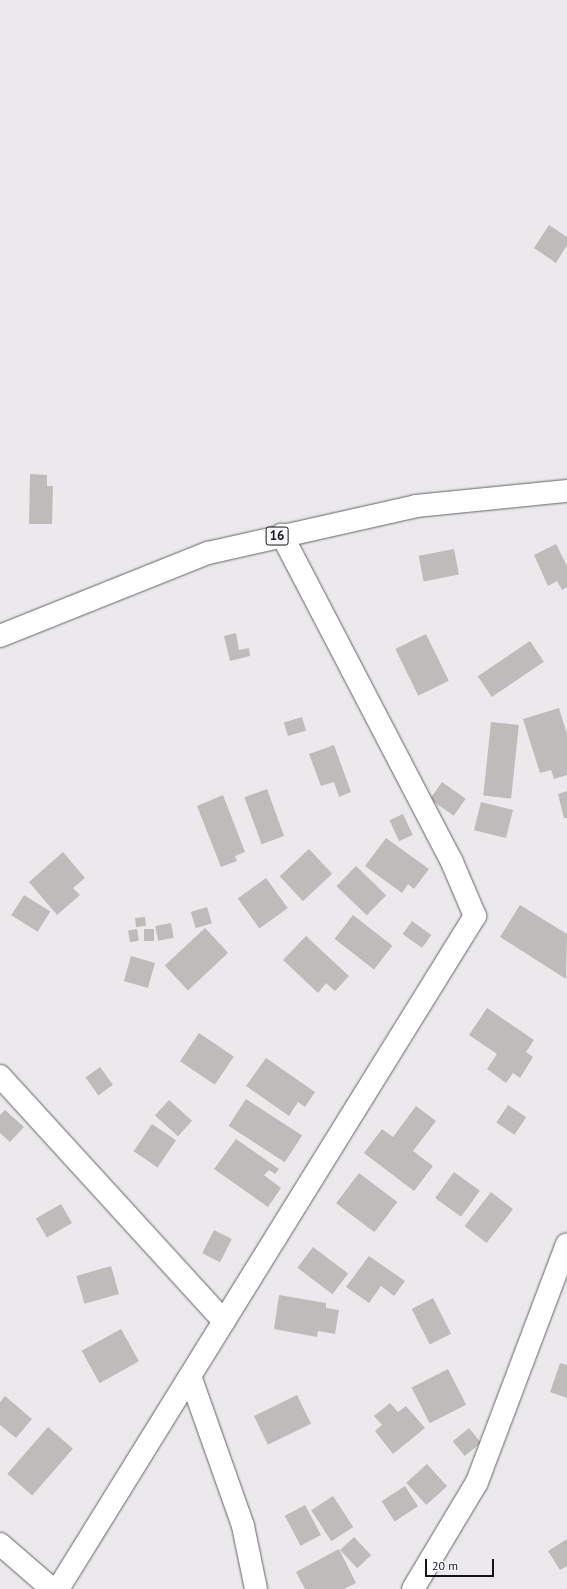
<!DOCTYPE html>
<html>
<head>
<meta charset="utf-8">
<style>
  body { margin:0 }
  #map { position:relative; width:567px; height:1589px; overflow:hidden; background:#ebe9ec; font-family:"PT Sans",sans-serif }
  div>[style] { position:absolute }
  [style*='--x'] { left:calc(var(--x)*1px); top:calc(var(--y)*1px); width:calc(var(--w)*1px); rotate:calc(var(--a)*1deg) }
  .building>* { inset:0; background:#bebcba; transform-origin:0 0 }
  .roads { filter:drop-shadow(0 0 1px #646365) drop-shadow(0 0 1px #646365) }
  .minor>* { height:22px; margin:-11px; padding:0 11px; transform-origin:11px; border-radius:11px; background:#fff }
  .highway>* { height:22px; margin:-11px; padding:0 11px; transform-origin:11px; border-radius:11px; background:#fff }
  span { translate:-50% -50%; white-space:nowrap; text-align:center; line-height:1.15; -webkit-text-stroke:3px #f8f7fa; paint-order:stroke }
  .shield-label span { padding:1px 3px; background:#f8f7fa; border:1px solid; border-radius:3px; -webkit-text-stroke-width:0 }
  .shield-label { font-size:13px; color:#151415; font-weight:700 }
  .scale { position:absolute; left:425px; top:1559px; width:69px; height:18px; box-sizing:border-box; border:2px solid #151415; border-top:0; padding-left:5px; font-size:12px; line-height:14px; white-space:nowrap; color:#151415; -webkit-text-stroke:3px #f8f7fa; paint-order:stroke }
</style>
</head>
<body>
<div id="map">
  <div class="building">
    <div style="clip-path:polygon(549px 225px,567px 237px,567px 245px,556px 263px,534px 248px)"></div>
    <div style="clip-path:polygon(30px 474px,47px 475px,47px 486px,53px 486px,52px 524px,29px 524px)"></div>
    <div style="clip-path:polygon(556px 544px,567px 566px,567px 587px,562px 590px,557px 581px,548px 586px,534px 555px)"></div>
    <div style="left:454px;top:549px;width:26px;height:36px;rotate:79deg"></div>
    <div style="clip-path:polygon(236px 633px,239px 650px,249px 648px,250px 656px,230px 661px,224px 636px)"></div>
    <div style="left:426px;top:634px;width:52px;height:34px;rotate:64deg"></div>
    <div style="left:530px;top:641px;width:25px;height:63px;rotate:56deg"></div>
    <div style="clip-path:polygon(559px 708px,567px 734px,567px 775px,554px 779px,551px 770px,540px 773px,523px 719px)"></div>
    <div style="left:302px;top:717px;width:14px;height:19px;rotate:73deg"></div>
    <div style="left:491px;top:722px;width:28px;height:74px;rotate:6deg"></div>
    <div style="clip-path:polygon(334px 745px,351px 792px,339px 797px,334px 782px,321px 786px,309px 754px)"></div>
    <div style="left:442px;top:782px;width:29px;height:21px;rotate:35deg"></div>
    <div style="left:267px;top:789px;width:50px;height:24px;rotate:70deg"></div>
    <div style="clip-path:polygon(567px 791px,567px 818px,564px 818px,558px 794px)"></div>
    <div style="clip-path:polygon(223px 795px,245px 852px,235px 856px,237px 861px,221px 867px,197px 806px)"></div>
    <div style="left:481px;top:802px;width:33px;height:29px;rotate:14deg"></div>
    <div style="left:403px;top:814px;width:23px;height:15px;rotate:65deg"></div>
    <div style="clip-path:polygon(386px 838px,429px 869px,414px 889px,408px 884px,402px 893px,365px 866px)"></div>
    <div style="left:309px;top:849px;width:34px;height:40px;rotate:47deg"></div>
    <div style="clip-path:polygon(63px 852px,85px 878px,73px 888px,80px 895px,57px 915px,29px 882px)"></div>
    <div style="left:356px;top:866px;width:42px;height:28px;rotate:44deg"></div>
    <div style="left:266px;top:878px;width:37px;height:35px;rotate:54deg"></div>
    <div style="left:24px;top:895px;width:31px;height:24px;rotate:32deg"></div>
    <div style="clip-path:polygon(520px 905px,567px 934px,566px 979px,500px 937px)"></div>
    <div style="left:207px;top:907px;width:17px;height:17px;rotate:73deg"></div>
    <div style="left:353px;top:915px;width:50px;height:30px;rotate:38deg"></div>
    <div style="left:145px;top:917px;width:9px;height:10px;rotate:84deg"></div>
    <div style="left:412px;top:921px;width:24px;height:16px;rotate:36deg"></div>
    <div style="left:171px;top:923px;width:15px;height:16px;rotate:79deg"></div>
    <div style="left:205px;top:928px;width:34px;height:55px;rotate:47deg"></div>
    <div style="left:137px;top:929px;width:12px;height:9px;rotate:81deg"></div>
    <div style="left:144px;top:929px;width:10px;height:12px"></div>
    <div style="clip-path:polygon(306px 936px,349px 976px,335px 991px,326px 983px,318px 993px,283px 960px)"></div>
    <div style="left:131px;top:956px;width:25px;height:26px;rotate:16deg"></div>
    <div style="clip-path:polygon(487px 1008px,534px 1040px,526px 1052px,533px 1057px,520px 1078px,513px 1073px,506px 1083px,487px 1069px,497px 1054px,469px 1035px)"></div>
    <div style="left:199px;top:1033px;width:42px;height:34px;rotate:34deg"></div>
    <div style="clip-path:polygon(266px 1058px,315px 1092px,305px 1107px,298px 1102px,289px 1116px,246px 1086px)"></div>
    <div style="left:100px;top:1067px;width:22px;height:18px;rotate:54deg"></div>
    <div style="left:246px;top:1099px;width:67px;height:32px;rotate:33deg"></div>
    <div style="left:169px;top:1100px;width:31px;height:21px;rotate:42deg"></div>
    <div style="left:508px;top:1105px;width:22px;height:21px;rotate:34deg"></div>
    <div style="clip-path:polygon(416px 1106px,436px 1121px,413px 1151px,433px 1166px,414px 1191px,364px 1153px,382px 1129px,393px 1137px)"></div>
    <div style="clip-path:polygon(5px 1110px,24px 1127px,10px 1142px,0 1133px,0 1115px)"></div>
    <div style="left:152px;top:1124px;width:29px;height:33px;rotate:34deg"></div>
    <div style="clip-path:polygon(236px 1139px,279px 1169px,275px 1174px,269px 1170px,264px 1175px,281px 1188px,268px 1207px,214px 1169px)"></div>
    <div style="left:454px;top:1172px;width:32px;height:32px;rotate:36deg"></div>
    <div style="left:359px;top:1173px;width:48px;height:38px;rotate:37deg"></div>
    <div style="left:491px;top:1192px;width:28px;height:43px;rotate:38deg"></div>
    <div style="left:61px;top:1204px;width:22px;height:29px;rotate:60deg"></div>
    <div style="left:214px;top:1230px;width:20px;height:26px;rotate:27deg"></div>
    <div style="left:313px;top:1247px;width:44px;height:26px;rotate:37deg"></div>
    <div style="clip-path:polygon(369px 1256px,405px 1281px,394px 1296px,381px 1286px,369px 1303px,346px 1287px)"></div>
    <div style="left:111px;top:1266px;width:29px;height:36px;rotate:74deg"></div>
    <div style="clip-path:polygon(279px 1295px,326px 1303px,326px 1308px,339px 1310px,335px 1334px,318px 1331px,317px 1337px,274px 1329px)"></div>
    <div style="left:433px;top:1298px;width:40px;height:24px;rotate:63deg"></div>
    <div style="left:121px;top:1329px;width:37px;height:45px;rotate:61deg"></div>
    <div style="clip-path:polygon(560px 1363px,567px 1365px,567px 1398px,550px 1392px)"></div>
    <div style="left:448px;top:1369px;width:40px;height:41px;rotate:63deg"></div>
    <div style="left:297px;top:1395px;width:32px;height:48px;rotate:64deg"></div>
    <div style="clip-path:polygon(5px 1396px,32px 1419px,16px 1438px,0 1425px,0 1402px)"></div>
    <div style="clip-path:polygon(390px 1403px,398px 1412px,406px 1406px,425px 1428px,393px 1454px,375px 1431px,382px 1425px,374px 1416px)"></div>
    <div style="left:48px;top:1427px;width:33px;height:62px;rotate:41deg"></div>
    <div style="left:469px;top:1428px;width:19px;height:21px;rotate:51deg"></div>
    <div style="left:427px;top:1464px;width:30px;height:28px;rotate:48deg"></div>
    <div style="left:405px;top:1486px;width:24px;height:28px;rotate:57deg"></div>
    <div style="left:333px;top:1496px;width:37px;height:26px;rotate:57deg"></div>
    <div style="left:305px;top:1505px;width:34px;height:23px;rotate:62deg"></div>
    <div style="left:354px;top:1537px;width:25px;height:19px;rotate:47deg"></div>
    <div style="clip-path:polygon(567px 1539px,567px 1566px,560px 1570px,548px 1551px)"></div>
    <div style="clip-path:polygon(339px 1549px,356px 1583px,344px 1589px,305px 1589px,296px 1572px)"></div>
  </div>
  <div class="roads">
    <div class="minor">
      <div style="--x:0;--y:1076;--w:332;--a:47.6"></div>
      <div style="--x:190;--y:1376;--w:159;--a:70.5"></div>
      <div style="--x:243;--y:1526;--w:64;--a:78.3"></div>
      <div style="--x:0;--y:1544;--w:69;--a:40.9"></div>
      <div style="--x:58;--y:1589;--w:792;--a:-58.22"></div>
      <div style="--x:475;--y:916;--w:59;--a:-113.1"></div>
      <div style="--x:452;--y:862;--w:369;--a:-117.5"></div>
      <div style="--x:413;--y:1589;--w:125;--a:-59.1"></div>
      <div style="--x:477;--y:1482;--w:254;--a:-69.3"></div>
    </div>
    <div class="highway">
      <div style="--x:0;--y:636;--w:224;--a:-21.8"></div>
      <div style="--x:208;--y:553;--w:213;--a:-12.7"></div>
      <div style="--x:416;--y:506;--w:152;--a:-5.7"></div>
    </div>
  </div>
  <div class="shield-label">
    <span style="left:277px;top:536px">16</span>
  </div>
  <div class="scale">20 m</div>
</div>
</body>
</html>
